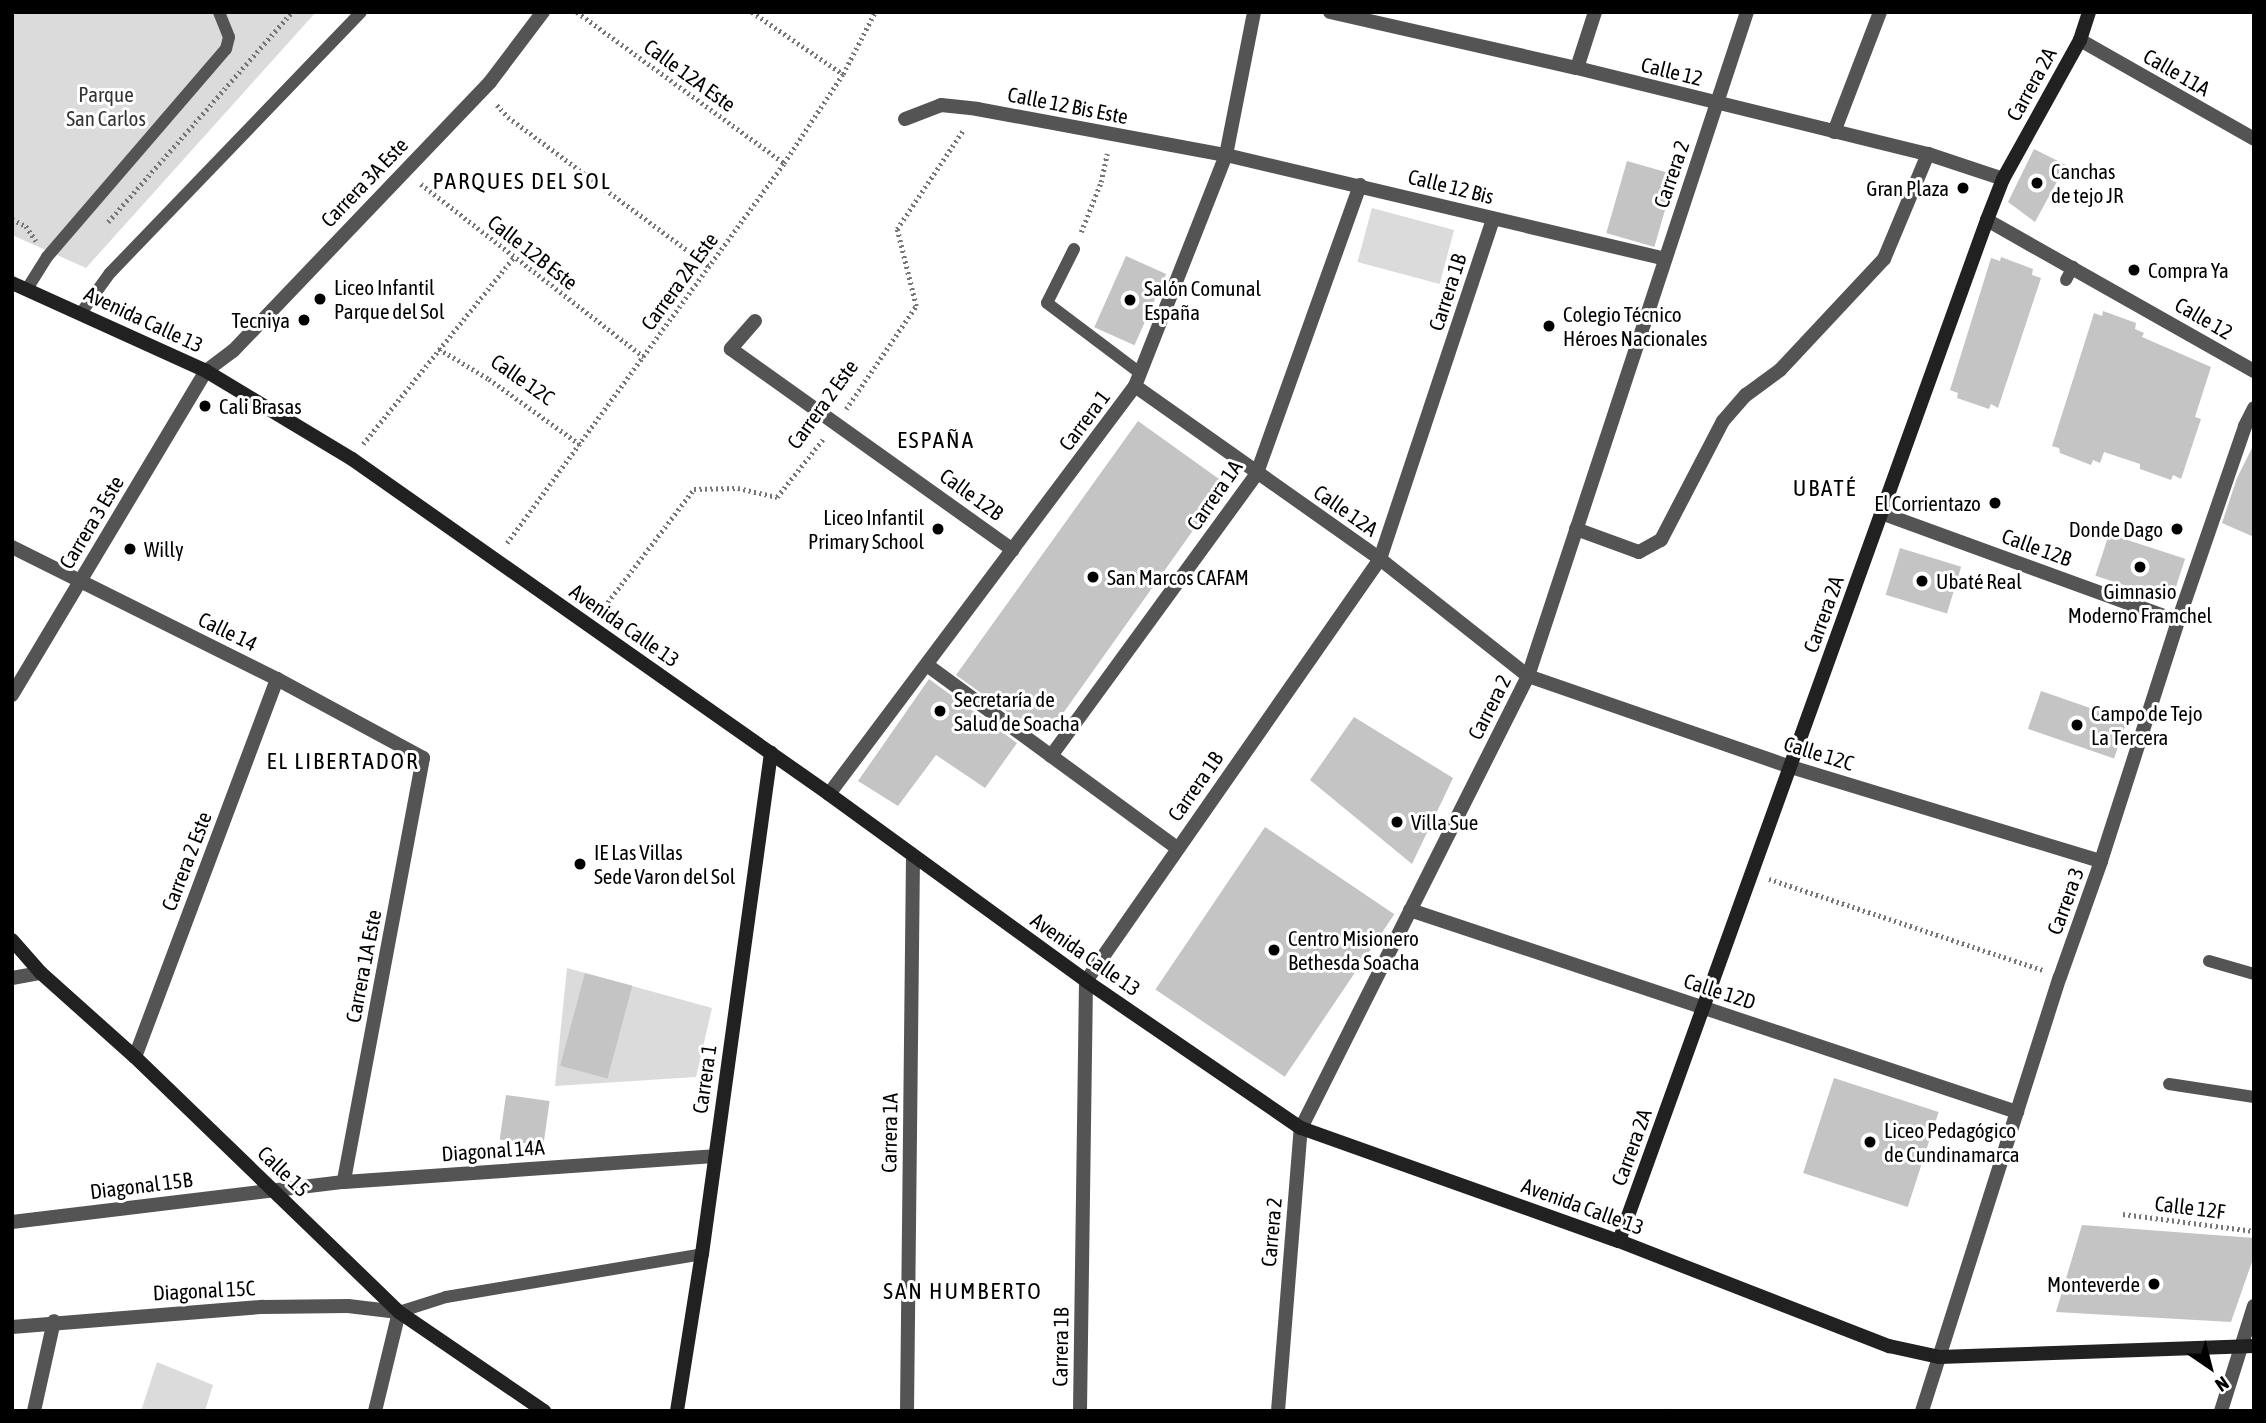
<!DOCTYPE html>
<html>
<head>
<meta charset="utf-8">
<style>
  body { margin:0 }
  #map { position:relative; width:2266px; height:1423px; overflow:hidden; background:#fff; font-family:"Asap Condensed",sans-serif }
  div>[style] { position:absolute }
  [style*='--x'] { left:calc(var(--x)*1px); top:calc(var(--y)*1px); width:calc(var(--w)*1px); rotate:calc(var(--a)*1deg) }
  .green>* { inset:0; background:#dbdbdb; transform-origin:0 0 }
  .building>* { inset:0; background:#c4c4c4; transform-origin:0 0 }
  .path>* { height:4.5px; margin-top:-2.25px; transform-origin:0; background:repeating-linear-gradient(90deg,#767676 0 2px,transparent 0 5.5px) }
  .lane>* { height:12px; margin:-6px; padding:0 6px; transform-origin:6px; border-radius:6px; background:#545454 }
  .street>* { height:14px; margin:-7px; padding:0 7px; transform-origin:7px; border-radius:7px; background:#545454 }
  .secondary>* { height:14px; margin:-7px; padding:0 7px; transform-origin:7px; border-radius:7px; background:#212121 }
  .dots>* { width:19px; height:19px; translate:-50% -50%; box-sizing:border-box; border:4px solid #fff; border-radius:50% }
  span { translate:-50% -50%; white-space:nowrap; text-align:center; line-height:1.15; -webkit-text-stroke:6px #fff; paint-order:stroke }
  .street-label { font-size:21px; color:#000 }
  .park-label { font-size:21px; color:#323232 }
  .poi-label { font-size:21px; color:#000 }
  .left { translate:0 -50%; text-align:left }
  .right { translate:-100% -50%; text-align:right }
  .neighbourhood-label { font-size:23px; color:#000; letter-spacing:2px }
  .frame { position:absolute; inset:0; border:14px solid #000; pointer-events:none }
  .north { position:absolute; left:2175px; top:1332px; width:70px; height:70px; -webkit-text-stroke:5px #fff; paint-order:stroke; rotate:145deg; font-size:19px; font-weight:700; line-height:28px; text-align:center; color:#000 }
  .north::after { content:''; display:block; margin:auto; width:24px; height:32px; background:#000; clip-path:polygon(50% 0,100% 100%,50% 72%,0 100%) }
</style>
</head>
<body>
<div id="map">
  <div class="green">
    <div style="clip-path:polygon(12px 12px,316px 12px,86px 268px,12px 235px)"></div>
    <div style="left:1372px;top:208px;width:85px;height:56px;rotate:15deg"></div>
    <div style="clip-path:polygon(567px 968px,712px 1008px,696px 1077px,555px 1086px)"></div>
    <div style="clip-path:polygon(157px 1362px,213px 1385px,205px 1411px,141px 1411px)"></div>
  </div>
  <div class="building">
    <div style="clip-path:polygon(2034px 149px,2066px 165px,2035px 222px,2008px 202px)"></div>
    <div style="left:1627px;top:161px;width:50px;height:75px;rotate:16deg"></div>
    <div style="left:1126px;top:256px;width:44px;height:78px;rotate:24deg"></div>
    <div style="clip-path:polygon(2001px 257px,2033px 269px,2032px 275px,2041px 278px,1998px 408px,1991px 404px,1989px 409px,1957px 398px,1958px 393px,1950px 390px,1991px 258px,2000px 261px)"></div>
    <div style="clip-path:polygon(2103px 311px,2136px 323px,2135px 329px,2144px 333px,2142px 337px,2211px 367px,2195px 417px,2201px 419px,2181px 479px,2173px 475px,2171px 480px,2140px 469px,2140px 464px,2104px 452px,2100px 463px,2093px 460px,2091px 465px,2060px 453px,2059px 448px,2052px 446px,2094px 313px,2102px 316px)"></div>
    <div style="clip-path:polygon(1138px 421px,1226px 484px,1049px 733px,1032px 721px,1028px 727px,956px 675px)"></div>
    <div style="clip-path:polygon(2254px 444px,2254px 537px,2222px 523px,2237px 478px)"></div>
    <div style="left:2109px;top:534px;width:80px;height:44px;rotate:18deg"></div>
    <div style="left:1900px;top:548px;width:64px;height:49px;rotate:17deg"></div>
    <div style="clip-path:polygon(929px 679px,1017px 743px,985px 788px,936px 755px,898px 806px,858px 781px)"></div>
    <div style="left:2041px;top:691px;width:91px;height:40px;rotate:19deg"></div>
    <div style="clip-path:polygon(1354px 717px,1453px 778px,1412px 864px,1310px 780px)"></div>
    <div style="left:1265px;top:827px;width:156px;height:196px;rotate:34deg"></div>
    <div style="left:585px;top:973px;width:49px;height:96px;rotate:15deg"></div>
    <div style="left:1834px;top:1078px;width:110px;height:100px;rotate:18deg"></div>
    <div style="left:506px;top:1095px;width:44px;height:45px;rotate:8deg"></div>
    <div style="clip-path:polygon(2082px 1225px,2254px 1238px,2254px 1256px,2231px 1322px,2056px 1312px)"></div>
  </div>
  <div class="path">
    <div style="--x:577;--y:12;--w:256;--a:36.1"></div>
    <div style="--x:752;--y:12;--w:110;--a:34.3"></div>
    <div style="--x:497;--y:105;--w:16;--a:47"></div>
    <div style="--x:508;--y:117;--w:252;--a:36.6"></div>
    <div style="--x:421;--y:184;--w:282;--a:37.8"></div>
    <div style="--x:12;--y:219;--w:16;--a:27"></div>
    <div style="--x:26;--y:226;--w:18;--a:56"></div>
    <div style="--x:108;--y:222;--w:279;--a:-48.8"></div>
    <div style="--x:1081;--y:232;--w:54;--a:-68.2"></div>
    <div style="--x:1101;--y:182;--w:29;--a:-78"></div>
    <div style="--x:439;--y:349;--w:58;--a:31"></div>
    <div style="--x:489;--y:379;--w:113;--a:35.7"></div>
    <div style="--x:846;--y:409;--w:125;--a:-55.8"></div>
    <div style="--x:916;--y:306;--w:79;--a:-103.9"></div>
    <div style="--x:897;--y:229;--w:120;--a:-56.2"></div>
    <div style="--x:363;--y:444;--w:240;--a:-51.1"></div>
    <div style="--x:507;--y:543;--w:470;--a:-53.9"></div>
    <div style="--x:784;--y:163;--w:107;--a:-56.5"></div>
    <div style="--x:843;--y:74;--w:70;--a:-62.7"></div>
    <div style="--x:601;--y:611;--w:153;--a:-52.7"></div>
    <div style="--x:694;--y:489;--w:44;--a:-1.3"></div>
    <div style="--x:738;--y:488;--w:40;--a:13"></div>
    <div style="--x:777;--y:497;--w:75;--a:-51.5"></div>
    <div style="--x:1769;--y:879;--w:289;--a:18.4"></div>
    <div style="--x:2123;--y:1214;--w:132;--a:7.4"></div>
    <div style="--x:1671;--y:1411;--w:2;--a:-63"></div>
  </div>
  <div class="lane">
    <div style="--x:1074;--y:249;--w:60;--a:116.6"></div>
    <div style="--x:1047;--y:303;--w:116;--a:37"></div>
    <div style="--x:2066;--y:280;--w:15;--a:-62"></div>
    <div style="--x:27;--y:289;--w:38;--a:-58"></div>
    <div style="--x:47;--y:257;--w:274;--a:-49.3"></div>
    <div style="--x:226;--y:49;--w:12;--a:-76"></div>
    <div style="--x:229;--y:37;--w:27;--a:-112"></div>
    <div style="--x:81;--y:313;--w:49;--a:-54.1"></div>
    <div style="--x:110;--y:273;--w:362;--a:-46.1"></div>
    <div style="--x:2209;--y:961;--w:47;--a:16.1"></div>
    <div style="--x:2169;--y:1084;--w:86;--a:8.7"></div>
    <div style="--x:399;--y:1312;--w:49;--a:-17.7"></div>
    <div style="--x:446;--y:1297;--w:260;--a:-9.5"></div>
  </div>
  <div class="street">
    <div style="--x:1330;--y:12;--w:253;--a:12.8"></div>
    <div style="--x:1577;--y:68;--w:361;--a:13.8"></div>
    <div style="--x:1928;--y:154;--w:79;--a:18.4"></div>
    <div style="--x:2080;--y:40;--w:200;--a:29.6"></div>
    <div style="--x:1577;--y:68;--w:59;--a:-72.2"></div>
    <div style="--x:905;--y:119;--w:39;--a:-21"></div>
    <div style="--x:941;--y:105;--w:36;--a:6"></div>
    <div style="--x:977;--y:109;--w:253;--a:10.5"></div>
    <div style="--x:1226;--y:155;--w:451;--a:13.3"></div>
    <div style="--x:1834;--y:132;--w:129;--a:-69"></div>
    <div style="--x:1987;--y:220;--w:307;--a:29.5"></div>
    <div style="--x:755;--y:321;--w:37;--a:131"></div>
    <div style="--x:731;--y:349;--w:346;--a:35.5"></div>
    <div style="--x:1135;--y:386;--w:300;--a:35.2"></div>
    <div style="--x:1380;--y:559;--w:189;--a:38.3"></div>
    <div style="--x:1528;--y:676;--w:278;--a:19.1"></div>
    <div style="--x:1791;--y:767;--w:324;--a:16.9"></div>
    <div style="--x:1881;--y:513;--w:316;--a:20"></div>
    <div style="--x:1576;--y:529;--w:67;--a:20.1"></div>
    <div style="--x:1639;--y:552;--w:25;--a:-29"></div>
    <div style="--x:1661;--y:540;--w:134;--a:-62.5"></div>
    <div style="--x:1723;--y:421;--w:35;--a:-49"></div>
    <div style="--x:1746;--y:395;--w:42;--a:-36.3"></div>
    <div style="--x:1780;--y:370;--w:152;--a:-46.9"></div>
    <div style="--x:1884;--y:259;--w:114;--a:-67.3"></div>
    <div style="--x:12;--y:547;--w:296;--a:26.5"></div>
    <div style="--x:277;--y:679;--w:166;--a:28.4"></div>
    <div style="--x:423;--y:758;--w:431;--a:100.6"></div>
    <div style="--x:927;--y:665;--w:310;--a:36.2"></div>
    <div style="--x:12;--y:695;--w:378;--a:-59.1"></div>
    <div style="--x:206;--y:371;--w:34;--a:-37"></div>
    <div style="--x:233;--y:351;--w:372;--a:-46.3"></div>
    <div style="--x:490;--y:82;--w:88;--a:-52.9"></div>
    <div style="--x:1051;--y:756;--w:350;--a:-53.9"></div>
    <div style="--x:1257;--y:473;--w:306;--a:-70.3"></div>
    <div style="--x:829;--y:794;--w:510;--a:-53.13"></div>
    <div style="--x:1135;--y:386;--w:248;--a:-68.5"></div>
    <div style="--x:1226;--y:155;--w:146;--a:-78.9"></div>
    <div style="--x:1410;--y:910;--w:640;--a:18.41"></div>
    <div style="--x:12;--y:978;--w:29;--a:-10"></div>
    <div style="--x:135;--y:1057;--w:404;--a:-69.4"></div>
    <div style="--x:12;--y:1222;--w:334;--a:-6.9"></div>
    <div style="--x:344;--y:1182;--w:371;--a:-4"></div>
    <div style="--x:12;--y:1327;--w:252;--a:-4.6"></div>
    <div style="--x:263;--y:1307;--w:85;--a:-0.7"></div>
    <div style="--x:348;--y:1306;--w:51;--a:6.7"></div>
    <div style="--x:399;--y:1312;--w:102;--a:103.6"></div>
    <div style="--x:34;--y:1411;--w:92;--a:-77.5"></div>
    <div style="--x:907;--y:1411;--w:555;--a:-89.38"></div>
    <div style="--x:1080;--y:1411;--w:430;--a:-89.2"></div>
    <div style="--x:1086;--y:981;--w:514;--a:-55.14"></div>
    <div style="--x:1380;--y:559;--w:358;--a:-71.6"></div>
    <div style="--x:1278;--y:1411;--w:284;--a:-85.4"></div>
    <div style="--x:1301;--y:1128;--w:506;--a:-63.33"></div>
    <div style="--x:1528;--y:676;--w:699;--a:-71.75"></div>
    <div style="--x:1922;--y:1411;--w:455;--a:-72.4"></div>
    <div style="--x:2060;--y:977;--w:123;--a:-70.5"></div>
    <div style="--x:2101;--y:861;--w:252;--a:-72.2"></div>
    <div style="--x:2178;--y:621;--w:206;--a:-71"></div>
    <div style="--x:2245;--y:426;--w:20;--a:-63"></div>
    <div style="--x:2221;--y:1411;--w:110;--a:-72.6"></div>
  </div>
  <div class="secondary">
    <div style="--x:12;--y:283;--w:213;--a:24.4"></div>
    <div style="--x:206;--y:371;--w:170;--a:31.1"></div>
    <div style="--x:352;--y:459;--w:583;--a:35.08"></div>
    <div style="--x:829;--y:794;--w:318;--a:36"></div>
    <div style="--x:1086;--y:981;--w:260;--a:34.4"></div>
    <div style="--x:1301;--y:1128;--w:337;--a:19.6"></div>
    <div style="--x:1619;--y:1241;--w:290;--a:21.3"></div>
    <div style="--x:1889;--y:1346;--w:51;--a:12.4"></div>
    <div style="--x:1939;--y:1357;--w:315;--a:-2"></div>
    <div style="--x:12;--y:940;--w:44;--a:48.7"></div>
    <div style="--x:41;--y:973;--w:126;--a:41.8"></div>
    <div style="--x:135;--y:1057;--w:367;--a:44"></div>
    <div style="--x:399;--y:1312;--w:176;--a:34.3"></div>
    <div style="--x:1619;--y:1241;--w:1085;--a:-70.18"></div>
    <div style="--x:1987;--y:220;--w:44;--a:-68.7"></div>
    <div style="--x:2003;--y:179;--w:159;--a:-61"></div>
    <div style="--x:2080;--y:40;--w:29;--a:-72"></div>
    <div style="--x:677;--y:1411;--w:159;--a:-81"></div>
    <div style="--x:702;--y:1254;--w:506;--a:-82.16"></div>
  </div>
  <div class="dots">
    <div style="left:2037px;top:183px;background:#000"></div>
    <div style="left:1963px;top:188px;background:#000"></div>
    <div style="left:2134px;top:270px;background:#000"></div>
    <div style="left:320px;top:299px;background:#000"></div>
    <div style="left:1130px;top:300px;background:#000"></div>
    <div style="left:304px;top:320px;background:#000"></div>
    <div style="left:1549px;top:326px;background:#000"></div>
    <div style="left:205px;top:406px;background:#000"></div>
    <div style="left:1995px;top:503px;background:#000"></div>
    <div style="left:938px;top:529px;background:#000"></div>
    <div style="left:2177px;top:529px;background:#000"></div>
    <div style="left:130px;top:549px;background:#000"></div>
    <div style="left:2140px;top:567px;background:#000"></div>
    <div style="left:1093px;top:577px;background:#000"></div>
    <div style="left:1922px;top:581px;background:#000"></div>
    <div style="left:940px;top:711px;background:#000"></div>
    <div style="left:2077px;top:725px;background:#000"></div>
    <div style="left:1397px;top:822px;background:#000"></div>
    <div style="left:580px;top:864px;background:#000"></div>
    <div style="left:1274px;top:950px;background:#000"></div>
    <div style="left:1870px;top:1142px;background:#000"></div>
    <div style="left:2154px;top:1284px;background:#000"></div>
  </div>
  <div class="street-label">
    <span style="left:1672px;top:71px;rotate:14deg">Calle 12</span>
    <span style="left:2177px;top:72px;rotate:30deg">Calle 11A</span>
    <span style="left:690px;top:75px;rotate:36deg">Calle 12A Este</span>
    <span style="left:2031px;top:84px;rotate:-61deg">Carrera 2A</span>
    <span style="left:1068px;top:105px;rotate:11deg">Calle 12 Bis Este</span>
    <span style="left:1671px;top:174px;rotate:-71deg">Carrera 2</span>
    <span style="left:364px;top:182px;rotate:-46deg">Carrera 3A Este</span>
    <span style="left:1451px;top:186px;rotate:14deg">Calle 12 Bis</span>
    <span style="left:533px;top:252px;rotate:38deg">Calle 12B Este</span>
    <span style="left:679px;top:281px;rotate:-54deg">Carrera 2A Este</span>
    <span style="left:1447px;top:292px;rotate:-72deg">Carrera 1B</span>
    <span style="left:2204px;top:318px;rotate:30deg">Calle 12</span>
    <span style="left:144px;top:319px;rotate:25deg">Avenida Calle 13</span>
    <span style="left:523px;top:379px;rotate:35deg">Calle 12C</span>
    <span style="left:822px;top:404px;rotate:-54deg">Carrera 2 Este</span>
    <span style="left:1084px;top:420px;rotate:-53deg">Carrera 1</span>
    <span style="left:972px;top:494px;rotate:36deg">Calle 12B</span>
    <span style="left:1214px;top:495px;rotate:-55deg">Carrera 1A</span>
    <span style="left:1346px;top:510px;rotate:35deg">Calle 12A</span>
    <span style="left:91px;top:522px;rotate:-59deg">Carrera 3 Este</span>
    <span style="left:2037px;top:547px;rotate:20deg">Calle 12B</span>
    <span style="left:1823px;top:614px;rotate:-70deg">Carrera 2A</span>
    <span style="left:625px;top:625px;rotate:35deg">Avenida Calle 13</span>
    <span style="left:228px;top:631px;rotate:26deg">Calle 14</span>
    <span style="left:1489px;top:707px;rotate:-63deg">Carrera 2</span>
    <span style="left:1819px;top:753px;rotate:17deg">Calle 12C</span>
    <span style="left:1195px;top:786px;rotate:-55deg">Carrera 1B</span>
    <span style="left:186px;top:861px;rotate:-69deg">Carrera 2 Este</span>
    <span style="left:2065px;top:901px;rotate:-70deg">Carrera 3</span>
    <span style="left:1086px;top:954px;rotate:35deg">Avenida Calle 13</span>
    <span style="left:363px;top:966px;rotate:-79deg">Carrera 1A Este</span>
    <span style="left:1720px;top:991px;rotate:18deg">Calle 12D</span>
    <span style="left:704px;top:1079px;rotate:-82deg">Carrera 1</span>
    <span style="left:889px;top:1133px;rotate:-89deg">Carrera 1A</span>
    <span style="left:1631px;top:1147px;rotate:-70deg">Carrera 2A</span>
    <span style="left:493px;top:1150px;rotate:-4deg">Diagonal 14A</span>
    <span style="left:284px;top:1171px;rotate:44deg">Calle 15</span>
    <span style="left:141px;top:1185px;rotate:-7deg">Diagonal 15B</span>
    <span style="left:1583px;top:1206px;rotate:20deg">Avenida Calle 13</span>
    <span style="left:2190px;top:1207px;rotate:7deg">Calle 12F</span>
    <span style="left:1271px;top:1232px;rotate:-85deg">Carrera 2</span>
    <span style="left:204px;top:1290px;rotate:-3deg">Diagonal 15C</span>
    <span style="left:1060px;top:1347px;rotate:-89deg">Carrera 1B</span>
  </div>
  <div class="park-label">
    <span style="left:106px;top:106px">Parque<br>San Carlos</span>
  </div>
  <div class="poi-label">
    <span class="left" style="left:2051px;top:183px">Canchas<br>de tejo JR</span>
    <span class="right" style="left:1949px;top:188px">Gran Plaza</span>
    <span class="left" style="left:2148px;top:270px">Compra Ya</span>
    <span class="left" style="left:334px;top:299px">Liceo Infantil<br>Parque del Sol</span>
    <span class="left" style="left:1144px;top:300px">Salón Comunal<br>España</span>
    <span class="left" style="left:1563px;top:326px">Colegio Técnico<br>Héroes Nacionales</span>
    <span class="right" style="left:290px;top:320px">Tecniya</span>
    <span class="left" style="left:219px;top:406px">Cali Brasas</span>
    <span class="right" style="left:1981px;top:503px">El Corrientazo</span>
    <span class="right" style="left:924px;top:529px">Liceo Infantil<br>Primary School</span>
    <span class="right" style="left:2163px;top:529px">Donde Dago</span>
    <span class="left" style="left:144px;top:549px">Willy</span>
    <span class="left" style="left:1107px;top:577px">San Marcos CAFAM</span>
    <span class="left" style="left:1936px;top:581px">Ubaté Real</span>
    <span style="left:2140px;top:603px">Gimnasio<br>Moderno Framchel</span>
    <span class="left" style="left:954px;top:711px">Secretaría de<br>Salud de Soacha</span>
    <span class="left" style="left:2091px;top:725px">Campo de Tejo<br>La Tercera</span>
    <span class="left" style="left:1411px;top:822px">Villa Sue</span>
    <span class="left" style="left:594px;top:864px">IE Las Villas<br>Sede Varon del Sol</span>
    <span class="left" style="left:1288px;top:950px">Centro Misionero<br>Bethesda Soacha</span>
    <span class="left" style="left:1884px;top:1142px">Liceo Pedagógico<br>de Cundinamarca</span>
    <span class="right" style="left:2140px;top:1284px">Monteverde</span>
  </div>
  <div class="neighbourhood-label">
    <span style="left:522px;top:181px">PARQUES DEL SOL</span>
    <span style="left:936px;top:440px">ESPAÑA</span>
    <span style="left:1825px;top:488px">UBATÉ</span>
    <span style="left:343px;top:761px">EL LIBERTADOR</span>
    <span style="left:963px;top:1291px">SAN HUMBERTO</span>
  </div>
  <div class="frame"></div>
  <div class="north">N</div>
</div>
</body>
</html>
